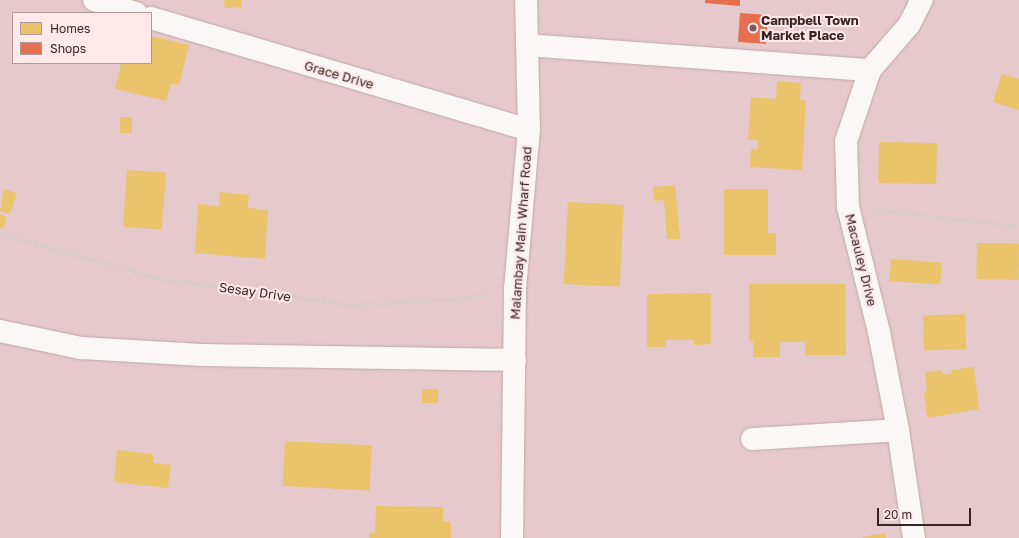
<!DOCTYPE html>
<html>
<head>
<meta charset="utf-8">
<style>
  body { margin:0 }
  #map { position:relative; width:1019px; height:538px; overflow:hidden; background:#e6c9cc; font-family:"Golos Text",sans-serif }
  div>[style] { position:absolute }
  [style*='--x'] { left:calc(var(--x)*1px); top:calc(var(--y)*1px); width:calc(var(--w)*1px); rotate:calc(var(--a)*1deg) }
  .homes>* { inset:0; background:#e9c46a; transform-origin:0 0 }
  .shops>* { inset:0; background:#e76f51; transform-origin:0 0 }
  .path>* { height:2.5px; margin-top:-1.25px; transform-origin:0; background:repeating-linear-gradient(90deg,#d3cbcc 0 4px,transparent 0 6px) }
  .roads { filter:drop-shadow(0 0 1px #bda7a9) drop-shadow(0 0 1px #bda7a9) }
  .minor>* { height:22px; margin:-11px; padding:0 11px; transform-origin:11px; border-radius:11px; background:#fbf7f7 }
  .dots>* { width:11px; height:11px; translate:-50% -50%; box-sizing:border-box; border:2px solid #fee8e9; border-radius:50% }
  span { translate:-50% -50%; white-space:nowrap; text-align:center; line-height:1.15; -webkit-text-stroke:4px #fee8e9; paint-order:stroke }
  .poi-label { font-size:13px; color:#382426; font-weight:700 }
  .left { translate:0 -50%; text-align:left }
  .street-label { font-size:13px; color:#382426 }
  .legend { position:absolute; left:12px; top:12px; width:140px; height:52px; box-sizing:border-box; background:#fee8e9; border:1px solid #af9a9b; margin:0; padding:5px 7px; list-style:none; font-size:12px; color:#382426 }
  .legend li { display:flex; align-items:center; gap:8px; height:20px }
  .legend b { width:20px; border:1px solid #af9a9b }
  .scale { position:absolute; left:877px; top:508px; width:94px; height:18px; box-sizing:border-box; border:2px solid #382426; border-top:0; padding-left:5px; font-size:12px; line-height:14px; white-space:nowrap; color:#382426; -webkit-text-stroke:3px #fee8e9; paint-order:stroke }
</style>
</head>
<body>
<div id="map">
  <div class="homes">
    <div style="clip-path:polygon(224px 0,241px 0,241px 7px,225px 8px)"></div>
    <div style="clip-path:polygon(151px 36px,189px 45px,179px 85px,171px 84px,166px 101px,115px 89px,121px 63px,151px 63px)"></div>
    <div style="clip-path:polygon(1002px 74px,1019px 79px,1019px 110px,993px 102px)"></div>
    <div style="clip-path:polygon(777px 81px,801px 83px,800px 100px,806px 101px,802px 170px,750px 167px,751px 149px,758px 150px,758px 140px,748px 140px,751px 97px,776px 99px)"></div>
    <div style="left:120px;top:117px;width:12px;height:16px"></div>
    <div style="left:879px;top:142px;width:58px;height:41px;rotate:1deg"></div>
    <div style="left:127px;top:170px;width:39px;height:57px;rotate:4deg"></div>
    <div style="clip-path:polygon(675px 185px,680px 239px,667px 239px,664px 200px,654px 201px,653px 187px)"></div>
    <div style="clip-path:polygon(4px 189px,17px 193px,10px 214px,0 211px)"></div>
    <div style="clip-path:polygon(724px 189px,768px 189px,768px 233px,776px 233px,776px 255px,724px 255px)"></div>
    <div style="clip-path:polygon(220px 192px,249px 195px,248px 208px,268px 210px,265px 259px,195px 253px,198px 204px,219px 206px)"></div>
    <div style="left:568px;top:202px;width:56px;height:82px;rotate:3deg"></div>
    <div style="clip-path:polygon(0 214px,7px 217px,3px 229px,0 228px)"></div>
    <div style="left:977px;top:243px;width:42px;height:36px;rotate:1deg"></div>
    <div style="left:891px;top:259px;width:51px;height:22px;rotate:4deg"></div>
    <div style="clip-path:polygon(749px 284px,845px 284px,846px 355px,805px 355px,805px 342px,780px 342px,780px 357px,753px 357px,753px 341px,749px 341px)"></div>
    <div style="clip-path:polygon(711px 293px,711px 344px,694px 345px,694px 340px,666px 340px,666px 347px,647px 347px,647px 294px)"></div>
    <div style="left:965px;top:314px;width:35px;height:42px;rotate:88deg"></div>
    <div style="clip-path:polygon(974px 367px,979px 409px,927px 418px,924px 392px,927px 392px,925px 372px,942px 370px,943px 375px,952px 373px,951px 370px)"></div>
    <div style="left:422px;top:389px;width:16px;height:14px"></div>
    <div style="left:285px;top:441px;width:87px;height:45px;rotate:3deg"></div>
    <div style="clip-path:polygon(117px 450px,153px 454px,153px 463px,171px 465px,168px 488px,114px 482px)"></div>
    <div style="clip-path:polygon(376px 506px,443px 507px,443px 522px,451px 521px,451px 538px,369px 538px,369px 533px,375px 533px)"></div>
    <div style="clip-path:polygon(885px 533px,886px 538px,863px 538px,863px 537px)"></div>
  </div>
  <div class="shops">
    <div style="clip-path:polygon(705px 0,740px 0,740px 6px,705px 3px)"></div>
    <div style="left:740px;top:13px;width:28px;height:29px;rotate:4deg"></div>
  </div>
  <div class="path">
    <div style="--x:876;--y:210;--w:144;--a:6.4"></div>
    <div style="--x:0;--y:233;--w:167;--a:15.9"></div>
    <div style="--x:161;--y:279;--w:192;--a:7.8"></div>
    <div style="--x:351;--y:305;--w:105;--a:-3.3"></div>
    <div style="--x:456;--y:299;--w:31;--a:-9"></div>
  </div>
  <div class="roads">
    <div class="minor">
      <div style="--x:94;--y:0;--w:44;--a:17.2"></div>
      <div style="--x:151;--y:18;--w:394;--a:16.5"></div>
      <div style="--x:527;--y:45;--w:344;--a:4.2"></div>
      <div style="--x:0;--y:331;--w:83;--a:11.9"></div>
      <div style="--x:81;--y:348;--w:121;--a:3.3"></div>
      <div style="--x:202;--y:355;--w:313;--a:0.9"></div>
      <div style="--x:752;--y:439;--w:146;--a:-3.5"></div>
      <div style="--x:512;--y:538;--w:249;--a:-89.3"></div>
      <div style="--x:515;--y:289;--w:160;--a:-85"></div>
      <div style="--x:529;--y:130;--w:130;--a:-91.3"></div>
      <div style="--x:914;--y:538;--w:109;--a:-98.4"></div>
      <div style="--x:898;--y:430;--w:100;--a:-101"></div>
      <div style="--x:879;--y:332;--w:129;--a:-103.9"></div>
      <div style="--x:848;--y:207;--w:66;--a:-91.7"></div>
      <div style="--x:846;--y:141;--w:75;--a:-71.3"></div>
      <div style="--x:870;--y:70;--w:60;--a:-49.1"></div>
      <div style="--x:909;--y:25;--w:28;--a:-63"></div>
    </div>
  </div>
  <div class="dots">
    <div style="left:753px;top:28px;background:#755e60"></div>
  </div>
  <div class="poi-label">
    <span class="left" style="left:761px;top:28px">Campbell Town<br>Market Place</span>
  </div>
  <div class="street-label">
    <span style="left:339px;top:75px;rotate:16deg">Grace Drive</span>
    <span style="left:521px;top:233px;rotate:-86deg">Malambay Main Wharf Road</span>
    <span style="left:861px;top:260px;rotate:76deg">Macauley Drive</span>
    <span style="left:255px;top:292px;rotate:8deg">Sesay Drive</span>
  </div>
  <ul class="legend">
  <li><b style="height:11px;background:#e9c46a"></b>Homes</li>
  <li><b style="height:11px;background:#e76f51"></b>Shops</li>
  </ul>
  <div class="scale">20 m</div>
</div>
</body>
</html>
